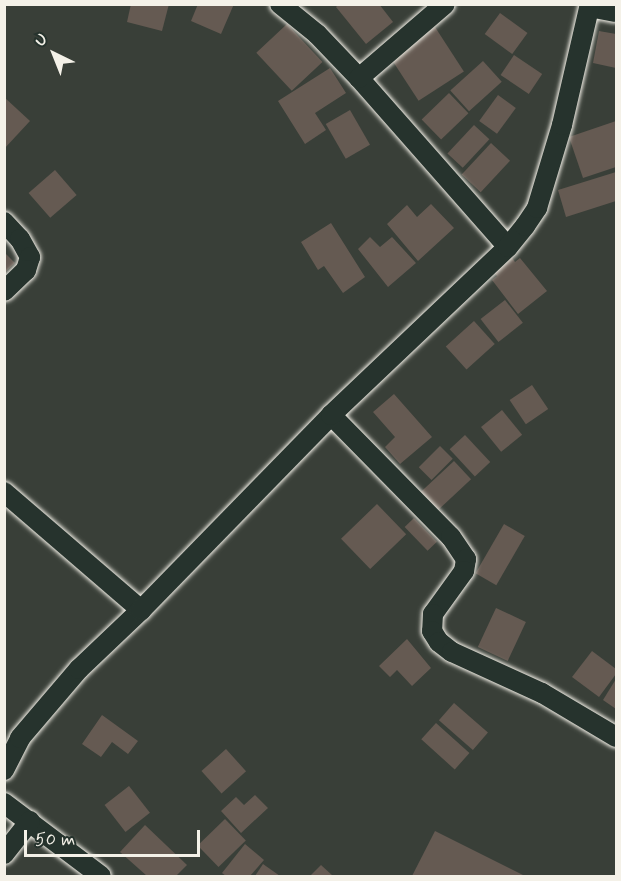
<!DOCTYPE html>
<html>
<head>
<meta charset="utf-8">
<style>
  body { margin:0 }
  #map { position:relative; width:621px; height:881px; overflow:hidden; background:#393f38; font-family:Mynerve,sans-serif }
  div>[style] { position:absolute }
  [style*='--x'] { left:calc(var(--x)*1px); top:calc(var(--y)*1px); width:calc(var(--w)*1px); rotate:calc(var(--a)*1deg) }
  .building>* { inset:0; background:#655a52; transform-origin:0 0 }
  .roads { filter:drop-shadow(0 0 2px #f4f1e8) drop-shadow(0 0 2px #f4f1e8) }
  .street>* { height:20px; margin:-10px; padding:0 10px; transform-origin:10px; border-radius:10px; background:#26332d }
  span { translate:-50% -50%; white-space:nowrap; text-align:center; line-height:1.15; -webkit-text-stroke:4.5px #26332d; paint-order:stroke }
  .frame { position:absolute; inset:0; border:6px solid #f4f1e8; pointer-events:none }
  .north { position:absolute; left:24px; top:24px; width:60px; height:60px; -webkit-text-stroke:4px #26332d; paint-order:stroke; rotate:317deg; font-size:16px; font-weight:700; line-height:24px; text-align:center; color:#f4f1e8 }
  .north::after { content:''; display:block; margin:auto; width:21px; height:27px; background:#f4f1e8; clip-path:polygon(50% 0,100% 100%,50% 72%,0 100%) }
  .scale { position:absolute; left:24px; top:830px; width:176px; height:27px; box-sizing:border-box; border:3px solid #f4f1e8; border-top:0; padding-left:8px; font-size:18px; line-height:21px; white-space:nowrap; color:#f4f1e8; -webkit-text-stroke:4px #26332d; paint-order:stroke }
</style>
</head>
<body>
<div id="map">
  <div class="building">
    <div style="clip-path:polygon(131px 4px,169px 4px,162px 31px,127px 22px)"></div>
    <div style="clip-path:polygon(198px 4px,234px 4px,221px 34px,191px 21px)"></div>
    <div style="clip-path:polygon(339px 4px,379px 4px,393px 22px,366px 44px,336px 7px)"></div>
    <div style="left:500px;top:13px;width:34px;height:26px;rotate:36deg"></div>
    <div style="left:287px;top:24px;width:52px;height:42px;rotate:47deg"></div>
    <div style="left:435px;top:27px;width:53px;height:54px;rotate:57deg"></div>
    <div style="clip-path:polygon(599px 31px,616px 34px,616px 68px,593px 63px)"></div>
    <div style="left:514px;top:55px;width:34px;height:24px;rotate:34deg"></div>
    <div style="left:483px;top:61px;width:28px;height:44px;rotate:48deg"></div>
    <div style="clip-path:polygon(330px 68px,346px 93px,315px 113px,326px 130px,305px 144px,278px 101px)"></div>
    <div style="left:449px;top:93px;width:28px;height:38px;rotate:46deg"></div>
    <div style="left:498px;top:95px;width:22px;height:32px;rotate:36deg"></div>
    <div style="clip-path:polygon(4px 97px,30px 121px,4px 149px)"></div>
    <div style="left:350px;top:110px;width:40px;height:28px;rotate:60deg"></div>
    <div style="clip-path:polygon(616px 121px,616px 167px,583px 178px,569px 137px)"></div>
    <div style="left:474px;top:125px;width:21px;height:39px;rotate:43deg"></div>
    <div style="left:491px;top:143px;width:26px;height:43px;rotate:43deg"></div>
    <div style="left:55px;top:170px;width:33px;height:35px;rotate:49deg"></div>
    <div style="clip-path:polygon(616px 172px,616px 201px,566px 217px,558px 190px)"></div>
    <div style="clip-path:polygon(431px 204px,454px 228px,418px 261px,387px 224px,407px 205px,417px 217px)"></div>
    <div style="clip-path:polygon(331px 223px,365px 277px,343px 293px,324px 266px,318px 270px,301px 242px)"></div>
    <div style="clip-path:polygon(370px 237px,380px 247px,392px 237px,416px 263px,388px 287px,358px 249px)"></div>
    <div style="clip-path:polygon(4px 252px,15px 263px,4px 273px)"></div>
    <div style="clip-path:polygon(511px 256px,515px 262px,520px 258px,547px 291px,518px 314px,492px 280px,497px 276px,492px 270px)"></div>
    <div style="left:505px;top:300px;width:29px;height:31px;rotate:52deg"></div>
    <div style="left:474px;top:321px;width:31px;height:38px;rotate:48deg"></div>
    <div style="left:532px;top:385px;width:29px;height:27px;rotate:56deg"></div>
    <div style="clip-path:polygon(394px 394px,432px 437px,400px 464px,385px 447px,395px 437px,373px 412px)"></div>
    <div style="left:502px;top:410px;width:32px;height:27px;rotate:51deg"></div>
    <div style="left:465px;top:435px;width:37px;height:21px;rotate:47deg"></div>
    <div style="left:440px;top:446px;width:18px;height:30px;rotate:45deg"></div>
    <div style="left:454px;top:461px;width:25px;height:47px;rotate:47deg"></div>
    <div style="left:377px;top:504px;width:42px;height:50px;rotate:46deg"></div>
    <div style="left:414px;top:518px;width:33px;height:13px;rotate:46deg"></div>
    <div style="left:504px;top:524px;width:24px;height:57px;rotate:30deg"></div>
    <div style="left:496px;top:608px;width:33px;height:43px;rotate:25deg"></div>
    <div style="clip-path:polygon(407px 639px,431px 668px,412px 686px,397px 670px,390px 677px,379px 666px)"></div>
    <div style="clip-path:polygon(592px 651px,616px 669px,616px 674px,599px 697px,572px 677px)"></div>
    <div style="clip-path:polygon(616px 679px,616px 709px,603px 700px)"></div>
    <div style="left:454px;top:703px;width:45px;height:23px;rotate:41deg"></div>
    <div style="clip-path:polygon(102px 715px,138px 741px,128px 754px,112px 742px,101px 757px,82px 744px)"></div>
    <div style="left:436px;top:723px;width:45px;height:22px;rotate:42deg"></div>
    <div style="left:226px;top:749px;width:30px;height:33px;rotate:48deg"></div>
    <div style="left:129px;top:786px;width:34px;height:31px;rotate:52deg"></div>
    <div style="clip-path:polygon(255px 795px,268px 808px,241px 833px,221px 811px,236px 797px,244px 805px)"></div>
    <div style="left:225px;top:819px;width:30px;height:38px;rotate:46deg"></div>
    <div style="clip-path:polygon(145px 825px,187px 865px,176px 876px,147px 876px,120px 852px)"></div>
    <div style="clip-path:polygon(435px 831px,525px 876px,412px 876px)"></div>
    <div style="clip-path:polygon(245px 844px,264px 860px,250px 876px,226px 876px,222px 873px)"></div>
    <div style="clip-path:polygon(263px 864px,280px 876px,255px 876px)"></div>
    <div style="clip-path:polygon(321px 865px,333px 876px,310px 876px)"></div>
  </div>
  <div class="roads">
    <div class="street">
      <div style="--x:280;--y:4;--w:48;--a:39"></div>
      <div style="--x:317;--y:34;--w:61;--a:46.3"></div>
      <div style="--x:359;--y:78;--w:225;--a:48.6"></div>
      <div style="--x:590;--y:7;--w:26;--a:11"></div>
      <div style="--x:359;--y:78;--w:113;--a:-40.7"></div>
      <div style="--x:4;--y:222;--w:23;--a:47"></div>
      <div style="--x:20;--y:239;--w:21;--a:61"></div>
      <div style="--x:30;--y:257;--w:14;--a:107"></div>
      <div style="--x:26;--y:270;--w:30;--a:136"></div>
      <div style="--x:331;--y:415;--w:171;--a:45.5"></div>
      <div style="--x:451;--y:537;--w:27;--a:56"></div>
      <div style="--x:466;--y:559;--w:12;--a:99"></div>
      <div style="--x:464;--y:571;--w:53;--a:125.8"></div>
      <div style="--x:433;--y:614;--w:17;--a:93"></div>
      <div style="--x:432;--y:631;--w:13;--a:58"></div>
      <div style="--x:439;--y:642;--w:16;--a:38"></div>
      <div style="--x:452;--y:652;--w:99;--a:24.5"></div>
      <div style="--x:542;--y:693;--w:86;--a:30.7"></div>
      <div style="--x:4;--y:492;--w:181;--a:40.7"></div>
      <div style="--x:4;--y:770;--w:36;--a:-63"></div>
      <div style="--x:20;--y:738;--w:91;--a:-49.5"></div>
      <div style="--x:79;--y:669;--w:86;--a:-43.6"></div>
      <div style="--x:141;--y:610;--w:272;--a:-45.7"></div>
      <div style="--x:331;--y:415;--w:244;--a:-43.5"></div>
      <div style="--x:508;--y:247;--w:27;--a:-51"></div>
      <div style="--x:525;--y:226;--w:22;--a:-56"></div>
      <div style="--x:537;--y:208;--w:87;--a:-73.2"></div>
      <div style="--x:562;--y:125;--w:124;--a:-77"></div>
      <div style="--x:4;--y:803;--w:121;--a:37"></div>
      <div style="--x:4;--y:854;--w:42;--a:-51.8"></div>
    </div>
  </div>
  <div class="frame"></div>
  <div class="north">U</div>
  <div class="scale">50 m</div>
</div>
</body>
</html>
